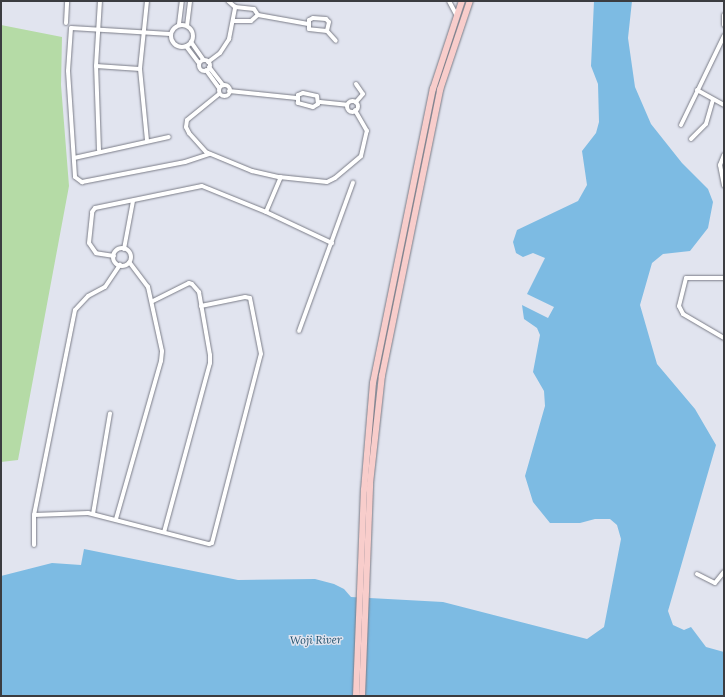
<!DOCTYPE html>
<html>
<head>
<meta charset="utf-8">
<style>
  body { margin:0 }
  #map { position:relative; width:725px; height:697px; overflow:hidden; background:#e1e4ef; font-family:Lora,serif }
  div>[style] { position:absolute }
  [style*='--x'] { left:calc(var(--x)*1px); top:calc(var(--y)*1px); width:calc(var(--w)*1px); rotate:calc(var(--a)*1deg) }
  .green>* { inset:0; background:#b5dba6 }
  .water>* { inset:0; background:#7dbbe3 }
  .roads { filter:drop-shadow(0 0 1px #7a7c87) drop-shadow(0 0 1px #7a7c87) }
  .street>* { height:4px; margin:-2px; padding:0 2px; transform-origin:2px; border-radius:2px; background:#fff }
  .street>.ring { margin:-2px; padding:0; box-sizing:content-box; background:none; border:4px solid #fff; border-radius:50% }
  .secondary>* { height:5.5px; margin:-2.75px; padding:0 2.75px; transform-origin:2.75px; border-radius:2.75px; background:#f8cdcb }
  span { translate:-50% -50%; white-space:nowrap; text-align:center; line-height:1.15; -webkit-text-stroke:3px #e1e4ef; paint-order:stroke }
  .water-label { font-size:11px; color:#1e4e6a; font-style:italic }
  .frame { position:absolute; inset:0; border:2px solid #3b3c40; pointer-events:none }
</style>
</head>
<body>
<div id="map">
  <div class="green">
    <div style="clip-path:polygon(1px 25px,62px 37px,61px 85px,69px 186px,18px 460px,1px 462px)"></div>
  </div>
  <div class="water">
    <div style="clip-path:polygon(594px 1px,632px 1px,628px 38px,635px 87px,651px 124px,682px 163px,708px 189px,713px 202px,708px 228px,690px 251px,663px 254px,652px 263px,640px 305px,657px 364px,695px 409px,716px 445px,668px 611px,673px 625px,684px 630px,691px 627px,706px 647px,724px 652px,724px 696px,1px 696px,1px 576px,52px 563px,81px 565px,84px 549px,238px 580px,315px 579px,334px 584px,344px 589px,351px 597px,443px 602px,587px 639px,604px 627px,621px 539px,617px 525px,610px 519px,595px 519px,580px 523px,550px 523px,533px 502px,525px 476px,545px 406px,544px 391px,533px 372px,540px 335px,537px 328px,524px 319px,522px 305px,548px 318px,554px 307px,527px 294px,545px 258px,533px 253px,523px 257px,516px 253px,513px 242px,517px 230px,578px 201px,587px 185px,582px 151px,596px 133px,599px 122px,598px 84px,591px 66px)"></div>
  </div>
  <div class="roads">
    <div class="street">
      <div style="--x:147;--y:1;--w:68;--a:95.9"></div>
      <div style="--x:140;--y:69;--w:72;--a:84.4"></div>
      <div style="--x:449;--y:1;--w:15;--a:62"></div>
      <div style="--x:258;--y:15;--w:51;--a:10.2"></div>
      <div style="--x:724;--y:15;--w:10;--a:90"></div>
      <div style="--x:313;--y:18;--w:13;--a:4"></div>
      <div style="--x:326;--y:19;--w:4;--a:45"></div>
      <div style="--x:329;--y:22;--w:9;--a:103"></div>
      <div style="--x:327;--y:31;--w:18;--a:-174"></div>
      <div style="--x:309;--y:29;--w:9;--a:-90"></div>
      <div style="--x:309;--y:20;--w:4;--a:-27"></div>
      <div style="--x:234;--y:21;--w:17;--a:0"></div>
      <div style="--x:251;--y:21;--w:9;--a:-41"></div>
      <div style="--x:258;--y:15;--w:7;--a:-124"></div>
      <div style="--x:254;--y:9;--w:19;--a:-174"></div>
      <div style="--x:66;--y:23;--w:22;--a:-87"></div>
      <div style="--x:179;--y:24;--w:23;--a:-83"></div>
      <div class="ring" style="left:171px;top:25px;width:18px;height:18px"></div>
      <div style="--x:187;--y:26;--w:25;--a:-83"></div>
      <div style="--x:327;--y:31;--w:13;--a:48"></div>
      <div style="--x:170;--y:34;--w:99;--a:-176.5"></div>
      <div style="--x:71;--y:28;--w:43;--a:94"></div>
      <div style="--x:68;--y:71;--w:106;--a:86.2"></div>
      <div style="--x:75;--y:177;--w:9;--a:36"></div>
      <div style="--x:82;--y:182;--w:105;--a:-11"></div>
      <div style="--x:185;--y:162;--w:26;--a:-18"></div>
      <div style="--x:191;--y:42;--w:21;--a:55"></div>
      <div style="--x:186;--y:46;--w:21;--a:53"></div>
      <div class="ring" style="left:198.5px;top:59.5px;width:7px;height:7px"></div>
      <div style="--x:208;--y:62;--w:15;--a:-37"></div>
      <div style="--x:220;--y:53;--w:17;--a:-57"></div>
      <div style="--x:229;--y:39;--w:33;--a:-79"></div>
      <div style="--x:235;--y:7;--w:9;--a:-139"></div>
      <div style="--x:96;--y:66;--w:44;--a:3.9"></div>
      <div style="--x:209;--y:67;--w:23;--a:52"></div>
      <div style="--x:206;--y:70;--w:22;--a:54"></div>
      <div style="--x:356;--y:84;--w:12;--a:55"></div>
      <div style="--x:363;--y:94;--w:11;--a:131"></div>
      <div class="ring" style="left:218.5px;top:84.5px;width:7px;height:7px"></div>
      <div style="--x:697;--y:90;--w:31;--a:29"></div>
      <div style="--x:229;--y:91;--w:68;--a:5.9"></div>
      <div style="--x:303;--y:93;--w:14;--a:12"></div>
      <div style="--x:317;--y:96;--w:8;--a:83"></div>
      <div style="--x:318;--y:104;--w:6;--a:149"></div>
      <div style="--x:313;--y:107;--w:16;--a:-165"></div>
      <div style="--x:298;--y:103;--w:8;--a:-90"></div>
      <div style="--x:298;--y:95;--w:5;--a:-22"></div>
      <div style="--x:219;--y:94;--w:41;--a:140.9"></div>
      <div style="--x:187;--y:120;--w:7;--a:98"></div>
      <div style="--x:186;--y:127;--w:7;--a:63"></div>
      <div style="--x:189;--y:133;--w:25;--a:48"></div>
      <div style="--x:206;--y:152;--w:50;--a:22.4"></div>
      <div style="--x:252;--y:171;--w:28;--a:13"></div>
      <div style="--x:279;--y:177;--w:48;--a:5.9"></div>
      <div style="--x:327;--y:182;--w:9;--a:-27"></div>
      <div style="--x:335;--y:178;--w:34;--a:-40"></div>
      <div style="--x:361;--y:156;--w:26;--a:-77"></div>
      <div style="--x:367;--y:131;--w:24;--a:-120"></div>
      <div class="ring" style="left:346.5px;top:100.5px;width:7px;height:7px"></div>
      <div style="--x:320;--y:102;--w:27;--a:6"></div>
      <div style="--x:681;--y:125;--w:99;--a:-64.2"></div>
      <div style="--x:691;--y:139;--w:21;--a:-45"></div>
      <div style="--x:706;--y:124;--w:25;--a:-74"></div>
      <div style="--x:99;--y:150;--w:84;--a:-92"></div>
      <div style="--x:96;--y:66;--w:65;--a:-86.5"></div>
      <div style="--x:724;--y:155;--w:11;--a:112"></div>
      <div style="--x:720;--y:165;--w:21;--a:79"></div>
      <div style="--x:74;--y:158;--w:97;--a:-12.5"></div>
      <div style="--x:266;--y:212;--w:38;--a:-67"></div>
      <div class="ring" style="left:113px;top:248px;width:14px;height:14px"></div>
      <div style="--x:124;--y:249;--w:49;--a:-79.4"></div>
      <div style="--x:114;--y:256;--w:18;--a:-171"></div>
      <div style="--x:96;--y:253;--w:12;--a:-125"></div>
      <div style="--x:89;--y:243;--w:31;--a:-84"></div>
      <div style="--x:92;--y:212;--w:5;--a:-53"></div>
      <div style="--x:95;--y:208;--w:109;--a:-11.6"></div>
      <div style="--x:202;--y:186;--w:69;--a:22.1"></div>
      <div style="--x:266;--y:212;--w:73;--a:25.2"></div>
      <div style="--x:724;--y:278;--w:38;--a:180"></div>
      <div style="--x:686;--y:278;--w:29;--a:104"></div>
      <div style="--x:679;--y:306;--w:9;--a:63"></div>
      <div style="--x:683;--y:314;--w:48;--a:30.3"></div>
      <div style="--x:153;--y:301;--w:40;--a:-26.6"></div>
      <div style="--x:189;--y:283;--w:3;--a:18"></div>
      <div style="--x:192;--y:284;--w:11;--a:49"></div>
      <div style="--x:199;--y:292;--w:64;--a:80.1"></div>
      <div style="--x:210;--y:355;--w:8;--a:90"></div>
      <div style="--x:210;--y:363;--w:175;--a:105.2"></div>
      <div style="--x:299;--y:331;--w:158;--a:-70"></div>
      <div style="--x:93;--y:514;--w:102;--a:-80.4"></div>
      <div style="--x:34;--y:515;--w:54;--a:-2.1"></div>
      <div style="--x:88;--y:513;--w:125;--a:14.4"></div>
      <div style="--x:209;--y:544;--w:3;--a:-18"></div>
      <div style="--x:212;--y:543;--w:195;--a:-75.5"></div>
      <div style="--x:261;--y:354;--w:57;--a:-101.1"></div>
      <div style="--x:250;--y:298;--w:5;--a:-169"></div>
      <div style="--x:245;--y:297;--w:45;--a:168.4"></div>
      <div style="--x:116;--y:519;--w:164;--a:-74.1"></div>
      <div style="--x:161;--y:361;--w:10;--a:-84"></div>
      <div style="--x:162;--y:351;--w:66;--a:-102.3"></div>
      <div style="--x:148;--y:287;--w:31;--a:-127"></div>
      <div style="--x:34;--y:545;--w:30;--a:-90"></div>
      <div style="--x:34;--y:515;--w:209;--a:-78.7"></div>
      <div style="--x:75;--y:310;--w:19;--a:-47"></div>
      <div style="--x:88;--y:296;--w:19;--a:-28"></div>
      <div style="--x:105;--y:287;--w:27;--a:-56"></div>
      <div style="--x:697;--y:574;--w:20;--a:27"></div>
      <div style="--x:715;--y:583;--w:14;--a:-51"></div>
    </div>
    <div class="secondary">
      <div style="--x:356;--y:696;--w:206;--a:-87.8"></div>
      <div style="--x:364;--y:490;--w:107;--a:-85.2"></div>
      <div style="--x:373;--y:383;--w:300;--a:-78.5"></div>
      <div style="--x:433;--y:89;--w:93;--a:-71.8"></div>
      <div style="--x:362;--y:696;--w:212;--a:-87.8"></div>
      <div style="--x:370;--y:484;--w:109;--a:-83.7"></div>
      <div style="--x:382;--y:376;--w:292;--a:-78.5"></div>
      <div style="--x:440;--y:90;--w:94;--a:-71.4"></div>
    </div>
  </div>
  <div class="water-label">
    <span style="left:316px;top:640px;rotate:-1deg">Woji River</span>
  </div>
  <div class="frame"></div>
</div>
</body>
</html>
